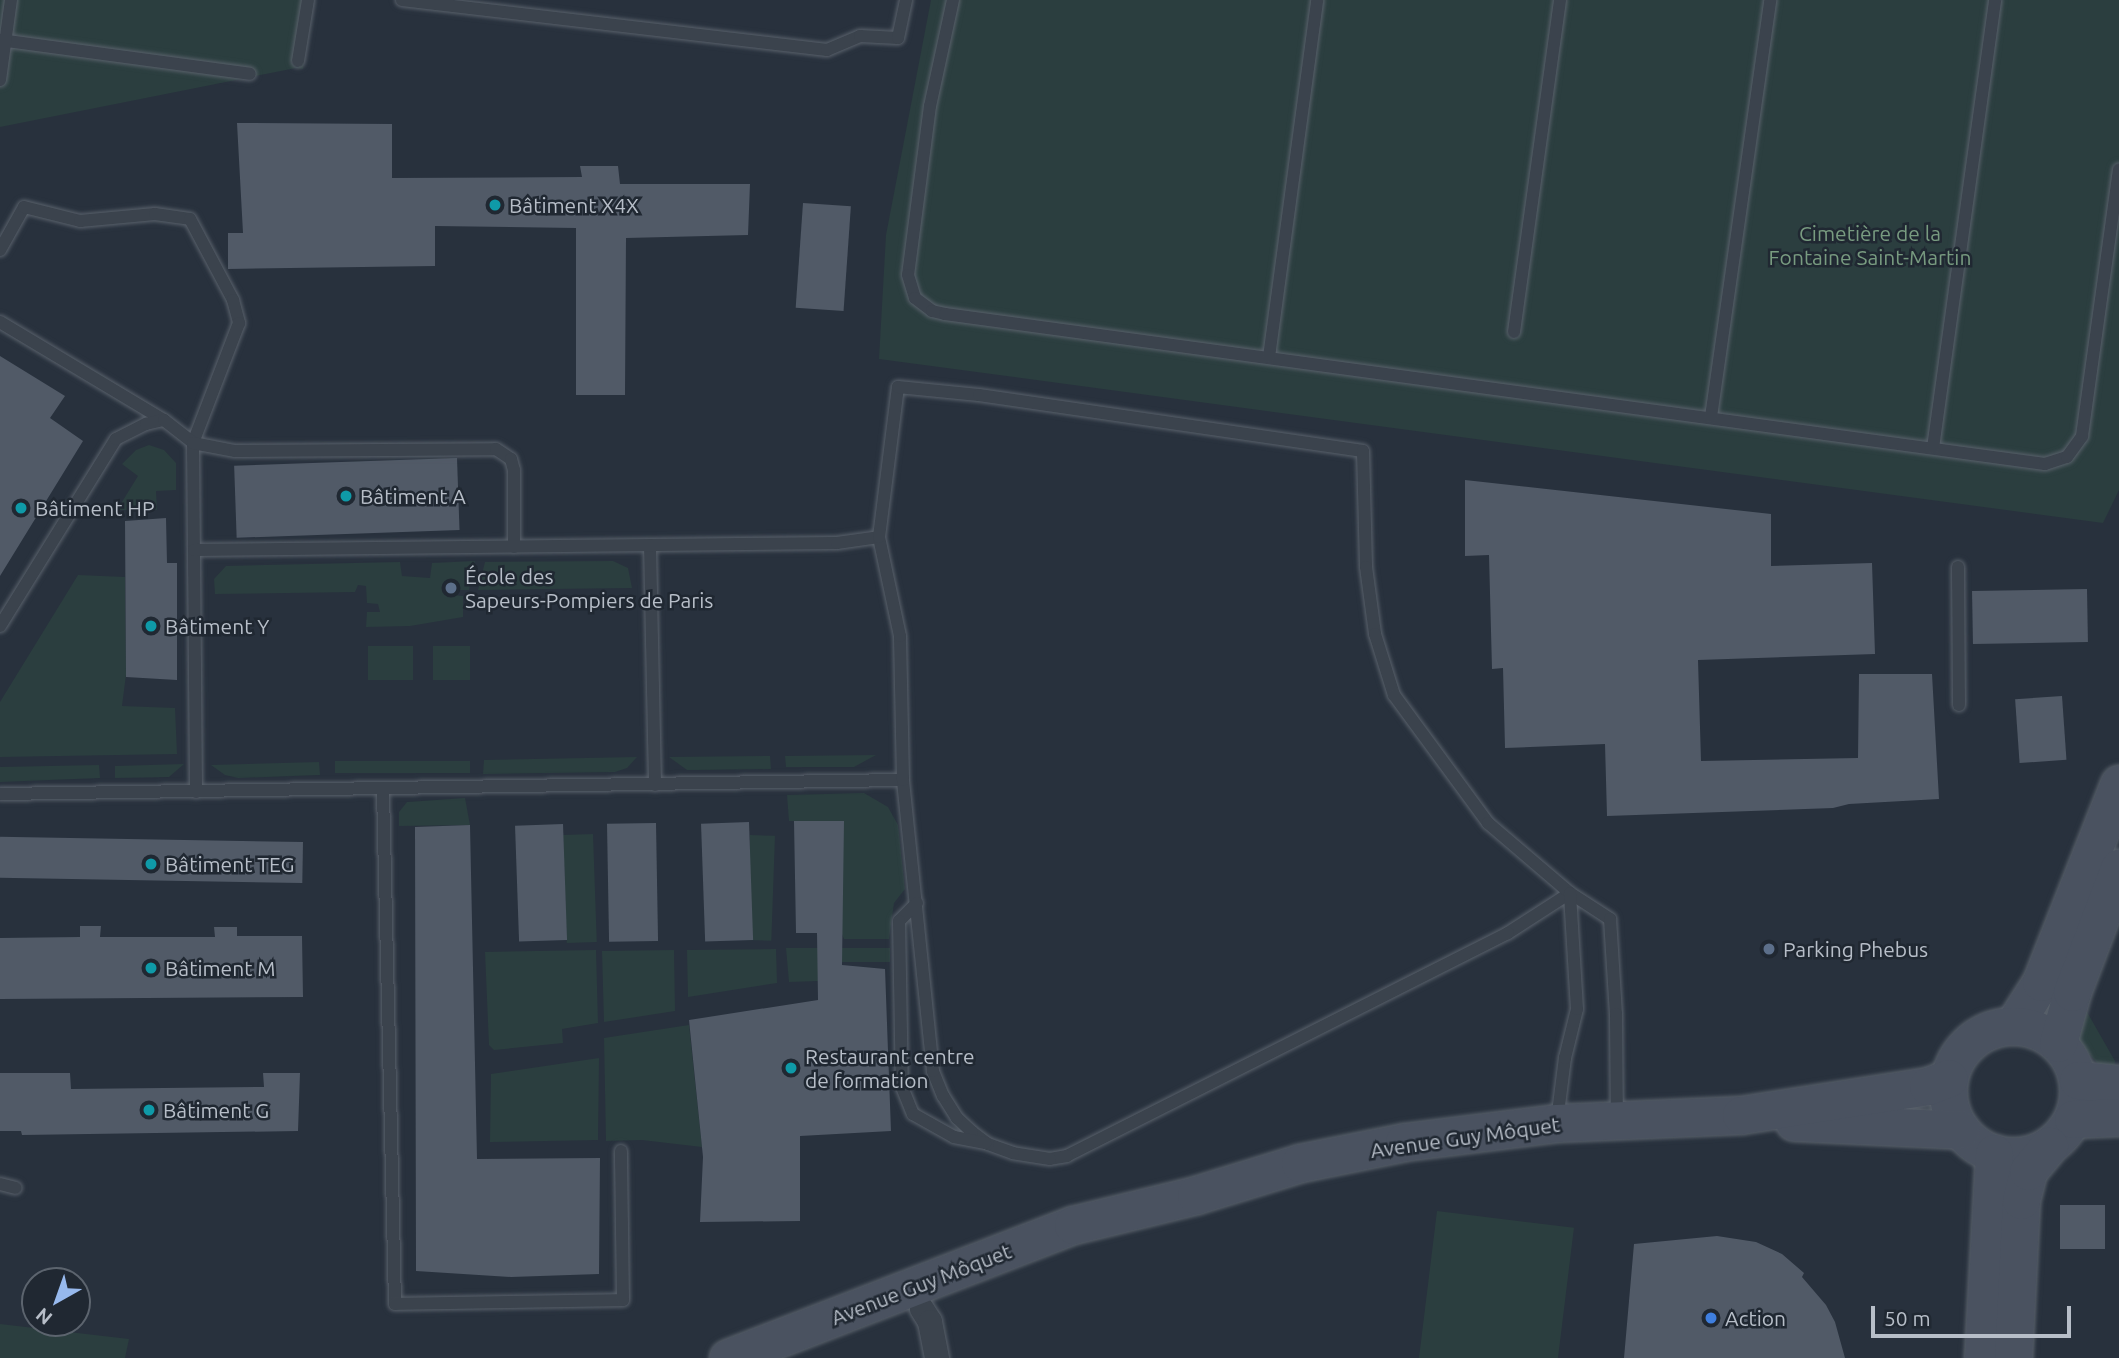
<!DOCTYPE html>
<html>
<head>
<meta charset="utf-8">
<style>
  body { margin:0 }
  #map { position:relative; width:2119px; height:1358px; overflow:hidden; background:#28313d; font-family:Ubuntu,sans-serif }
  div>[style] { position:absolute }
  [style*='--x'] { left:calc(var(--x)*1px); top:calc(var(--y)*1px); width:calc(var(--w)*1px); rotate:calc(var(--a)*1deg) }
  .green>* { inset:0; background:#2b3e3f; transform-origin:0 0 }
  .building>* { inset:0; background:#515a67; transform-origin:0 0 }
  .roads { filter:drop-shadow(0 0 2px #59616b) drop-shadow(0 0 2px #59616b) }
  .lane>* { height:12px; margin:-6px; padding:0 6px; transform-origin:6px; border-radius:6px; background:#3b434d }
  .street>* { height:24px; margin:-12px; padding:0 12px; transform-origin:12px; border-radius:12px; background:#3b434d }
  .secondary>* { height:37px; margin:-18.5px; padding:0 18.5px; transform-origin:18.5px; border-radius:18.5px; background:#4a5260 }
  .secondary>.ring { margin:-18.5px; padding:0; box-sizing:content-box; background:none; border:37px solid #4a5260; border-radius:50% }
  .dots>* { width:19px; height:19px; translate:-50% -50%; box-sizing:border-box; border:4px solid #202832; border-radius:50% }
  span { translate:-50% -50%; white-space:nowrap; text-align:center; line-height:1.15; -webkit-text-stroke:5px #202832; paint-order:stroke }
  .poi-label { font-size:21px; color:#b7bec8 }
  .left { translate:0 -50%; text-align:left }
  .park-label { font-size:21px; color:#789b80 }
  .street-label { font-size:21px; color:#b7bec8 }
  .north { position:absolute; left:21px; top:1267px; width:70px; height:70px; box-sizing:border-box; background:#202832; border:2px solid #5c646e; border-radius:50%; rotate:220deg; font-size:19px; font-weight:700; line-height:28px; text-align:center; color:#b7bec8 }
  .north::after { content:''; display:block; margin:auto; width:24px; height:32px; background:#97b9ed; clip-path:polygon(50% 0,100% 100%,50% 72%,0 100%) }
  .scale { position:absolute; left:1871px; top:1306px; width:200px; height:32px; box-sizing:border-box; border:4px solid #b7bec8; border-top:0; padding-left:9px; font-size:21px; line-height:24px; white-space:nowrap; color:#b7bec8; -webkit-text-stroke:5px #202832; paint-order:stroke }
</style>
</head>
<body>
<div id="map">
  <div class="green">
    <div style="clip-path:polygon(0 0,313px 0,303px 69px,296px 68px,0 127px)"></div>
    <div style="clip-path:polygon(931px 0,2119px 0,2119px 490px,2103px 523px,879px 359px,886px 235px)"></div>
    <div style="clip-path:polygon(149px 445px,164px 450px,176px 463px,176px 490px,156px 491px,157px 510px,117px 510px,138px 476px,122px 464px,136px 450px)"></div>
    <div style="clip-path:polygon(475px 561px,469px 590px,454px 590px,452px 595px,463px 596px,463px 617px,410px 626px,366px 627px,367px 612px,380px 612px,378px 604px,367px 603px,366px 586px,358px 585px,355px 592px,215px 594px,214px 579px,226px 566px,400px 562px,402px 576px,430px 578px,432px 563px)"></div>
    <div style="clip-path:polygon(613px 561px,628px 568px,632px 588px,478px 590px,485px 562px)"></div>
    <div style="clip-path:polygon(78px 575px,125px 577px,126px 675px,122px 706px,175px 708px,177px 754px,0 757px,0 702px)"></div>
    <div style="left:413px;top:646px;width:34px;height:45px;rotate:90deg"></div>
    <div style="left:433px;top:646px;width:37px;height:34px"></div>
    <div style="clip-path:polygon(876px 755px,854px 767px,786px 767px,785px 756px)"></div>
    <div style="clip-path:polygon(770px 756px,771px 769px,699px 770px,687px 770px,669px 757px)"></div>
    <div style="clip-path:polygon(637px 757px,627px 768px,615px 772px,483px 774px,484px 760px)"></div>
    <div style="left:470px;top:761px;width:12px;height:135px;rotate:90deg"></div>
    <div style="clip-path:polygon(319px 762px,320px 775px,238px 778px,225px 775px,211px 765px)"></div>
    <div style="clip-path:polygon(184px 764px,169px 777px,115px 778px,115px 766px)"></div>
    <div style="clip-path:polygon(99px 765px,100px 778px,0 782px,0 767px)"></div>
    <div style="clip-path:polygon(864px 793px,888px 807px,898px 825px,905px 889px,894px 903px,889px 939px,844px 939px,794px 821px,789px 821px,787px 795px)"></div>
    <div style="clip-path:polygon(465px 798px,470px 825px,399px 826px,399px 812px,407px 802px)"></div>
    <div style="left:593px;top:834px;width:108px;height:30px;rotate:88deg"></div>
    <div style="left:750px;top:835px;width:25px;height:105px;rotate:2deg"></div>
    <div style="clip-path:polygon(786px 948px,890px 948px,890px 962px,818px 962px,818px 981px,789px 982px)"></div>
    <div style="clip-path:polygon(776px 949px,777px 983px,688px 997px,687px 950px)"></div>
    <div style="clip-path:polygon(596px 950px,598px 1023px,562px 1029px,563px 1043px,494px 1050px,489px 1045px,485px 952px)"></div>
    <div style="clip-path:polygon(674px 950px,675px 1011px,604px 1022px,602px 951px)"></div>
    <div style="clip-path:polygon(2079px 1008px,2087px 1012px,2115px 1061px,2114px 1071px,2098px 1064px,2079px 1042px)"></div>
    <div style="clip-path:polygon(689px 1025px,702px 1147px,642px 1140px,606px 1141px,604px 1038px)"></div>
    <div style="clip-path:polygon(599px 1058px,598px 1140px,490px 1142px,491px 1074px)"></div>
    <div style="left:1437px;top:1211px;width:138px;height:148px;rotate:7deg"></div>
    <div style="clip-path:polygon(0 1324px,129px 1339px,125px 1358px,0 1358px)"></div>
  </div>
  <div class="building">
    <div style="clip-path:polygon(237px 123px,392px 124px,392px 178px,582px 177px,580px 166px,618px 166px,620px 184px,750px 184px,748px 235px,626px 238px,625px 395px,576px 395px,576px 228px,435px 226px,435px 266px,228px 269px,228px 233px,243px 233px)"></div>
    <div style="left:803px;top:203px;width:48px;height:105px;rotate:4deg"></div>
    <div style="clip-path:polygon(0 356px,65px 396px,50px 418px,83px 441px,0 576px)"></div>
    <div style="left:457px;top:458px;width:72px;height:223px;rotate:88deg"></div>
    <div style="clip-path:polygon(1465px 480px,1771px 514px,1771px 566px,1872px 563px,1875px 654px,1698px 660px,1701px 761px,1858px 758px,1859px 674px,1932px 674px,1939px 799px,1849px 804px,1833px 808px,1607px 816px,1605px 744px,1505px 748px,1503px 668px,1492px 669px,1489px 555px,1465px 556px)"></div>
    <div style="clip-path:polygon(166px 518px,167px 563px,177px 563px,177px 680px,126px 677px,125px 521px)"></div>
    <div style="left:2087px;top:589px;width:53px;height:115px;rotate:89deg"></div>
    <div style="left:2062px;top:696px;width:64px;height:47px;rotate:86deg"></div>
    <div style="clip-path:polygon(794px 821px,844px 821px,842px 965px,885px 969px,891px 1131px,800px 1136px,800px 1221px,700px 1222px,703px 1157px,689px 1020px,818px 1000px,817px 933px,796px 933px)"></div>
    <div style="left:749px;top:822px;width:118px;height:48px;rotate:88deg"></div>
    <div style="left:656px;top:823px;width:118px;height:49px;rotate:89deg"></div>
    <div style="left:563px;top:824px;width:116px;height:48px;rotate:88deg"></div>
    <div style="clip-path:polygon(470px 825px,477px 1159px,600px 1158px,599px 1274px,511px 1277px,416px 1271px,415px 827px)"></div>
    <div style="left:303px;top:842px;width:41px;height:303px;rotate:91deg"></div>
    <div style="clip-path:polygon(80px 926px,101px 926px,100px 937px,215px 937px,214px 927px,237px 927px,237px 936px,302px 936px,303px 997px,0 999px,0 938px,80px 937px)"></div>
    <div style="clip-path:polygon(0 1073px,70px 1073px,71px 1089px,264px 1087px,263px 1073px,300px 1073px,298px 1131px,22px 1135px,21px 1131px,0 1131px)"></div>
    <div style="left:2105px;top:1205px;width:44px;height:45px;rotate:90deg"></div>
    <div style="clip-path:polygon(1717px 1236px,1756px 1242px,1782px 1254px,1804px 1273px,1802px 1277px,1826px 1305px,1835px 1322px,1845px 1358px,1624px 1358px,1634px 1244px)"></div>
  </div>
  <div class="roads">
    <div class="lane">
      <div style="--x:402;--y:0;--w:428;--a:6.7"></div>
      <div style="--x:827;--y:50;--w:36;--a:-23"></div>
      <div style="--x:860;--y:36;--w:38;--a:3"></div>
      <div style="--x:898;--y:38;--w:39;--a:-78"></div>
      <div style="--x:953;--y:0;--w:108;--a:102.2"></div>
      <div style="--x:930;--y:106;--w:170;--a:97.4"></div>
      <div style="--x:908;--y:275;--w:24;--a:73"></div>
      <div style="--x:915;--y:298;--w:21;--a:37"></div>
      <div style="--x:932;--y:311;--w:13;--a:13"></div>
      <div style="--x:945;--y:314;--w:1110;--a:7.77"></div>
      <div style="--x:2045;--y:464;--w:23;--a:-18"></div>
      <div style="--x:2067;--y:457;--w:26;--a:-54"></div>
      <div style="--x:2082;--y:436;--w:269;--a:-82.1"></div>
      <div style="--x:0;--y:40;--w:252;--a:7.7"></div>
      <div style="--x:298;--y:61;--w:62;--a:-80.7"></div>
      <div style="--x:0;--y:80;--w:81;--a:-82.2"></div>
      <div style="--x:0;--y:250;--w:49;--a:-60.8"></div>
      <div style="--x:24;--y:207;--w:58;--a:14"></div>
      <div style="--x:80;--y:221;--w:75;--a:-5.3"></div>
      <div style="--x:155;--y:214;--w:35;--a:8"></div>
      <div style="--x:190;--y:219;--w:92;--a:62"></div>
      <div style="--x:233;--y:300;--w:24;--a:75"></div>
      <div style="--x:239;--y:323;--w:129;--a:111"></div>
      <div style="--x:193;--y:443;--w:349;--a:89.5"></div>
      <div style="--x:0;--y:322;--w:191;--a:30.9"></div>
      <div style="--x:1514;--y:332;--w:335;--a:-82.1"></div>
      <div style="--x:1269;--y:357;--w:360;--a:-82.3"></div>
      <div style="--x:1711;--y:417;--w:421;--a:-81.9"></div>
      <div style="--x:1933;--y:448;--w:452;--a:-82.1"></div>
      <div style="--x:650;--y:545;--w:240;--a:88.8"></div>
      <div style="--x:194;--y:550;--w:643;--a:-0.62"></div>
      <div style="--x:837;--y:543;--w:42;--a:-8.1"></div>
      <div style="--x:1958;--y:567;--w:138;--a:89.6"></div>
      <div style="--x:0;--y:626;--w:220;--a:-58.2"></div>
      <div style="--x:116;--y:439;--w:34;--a:-27"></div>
      <div style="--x:146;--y:424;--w:18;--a:-13"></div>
      <div style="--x:164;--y:420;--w:37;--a:38"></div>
      <div style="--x:193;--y:443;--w:43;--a:10.8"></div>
      <div style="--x:235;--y:451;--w:261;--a:-0.4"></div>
      <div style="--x:496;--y:449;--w:18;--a:34"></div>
      <div style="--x:511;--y:459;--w:11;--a:75"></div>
      <div style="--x:514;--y:470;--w:77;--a:90"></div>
      <div style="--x:383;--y:790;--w:514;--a:88.66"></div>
      <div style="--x:395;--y:1304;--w:228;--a:-1"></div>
      <div style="--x:623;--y:1300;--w:149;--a:-90.8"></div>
      <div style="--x:0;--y:794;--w:903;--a:-0.89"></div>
      <div style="--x:1570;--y:893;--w:74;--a:147.2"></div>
      <div style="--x:1508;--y:933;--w:494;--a:153.2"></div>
      <div style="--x:1067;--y:1156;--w:17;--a:170"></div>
      <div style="--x:1050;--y:1159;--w:37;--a:-171"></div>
      <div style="--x:1013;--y:1153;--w:27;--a:-160"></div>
      <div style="--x:988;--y:1144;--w:20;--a:-143"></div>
      <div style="--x:972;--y:1132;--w:21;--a:-137"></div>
      <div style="--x:957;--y:1118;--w:26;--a:-122"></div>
      <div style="--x:943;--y:1096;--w:27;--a:-112"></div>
      <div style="--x:933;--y:1071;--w:293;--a:-95.9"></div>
      <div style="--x:903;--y:780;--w:144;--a:-91.2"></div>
      <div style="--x:900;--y:636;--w:101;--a:-102"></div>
      <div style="--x:879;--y:537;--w:151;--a:-82.8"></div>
      <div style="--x:898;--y:387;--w:81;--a:5.6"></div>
      <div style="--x:979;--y:395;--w:388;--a:8.3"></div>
      <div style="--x:1363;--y:451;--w:116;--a:88.5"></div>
      <div style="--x:1366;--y:567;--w:68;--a:82.3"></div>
      <div style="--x:1375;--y:634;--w:64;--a:72.7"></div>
      <div style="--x:1394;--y:695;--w:159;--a:53.7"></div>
      <div style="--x:1488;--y:823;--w:108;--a:40.5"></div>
      <div style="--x:1570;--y:893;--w:48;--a:33"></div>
      <div style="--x:1610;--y:919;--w:95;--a:86.4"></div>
      <div style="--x:1616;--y:1014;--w:105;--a:89.5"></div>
      <div style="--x:917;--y:903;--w:25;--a:135"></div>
      <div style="--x:899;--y:921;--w:166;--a:89"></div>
      <div style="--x:902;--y:1087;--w:29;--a:68"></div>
      <div style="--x:913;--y:1114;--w:47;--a:29.3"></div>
      <div style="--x:954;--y:1137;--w:32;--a:11"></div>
      <div style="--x:1557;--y:1121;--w:64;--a:-82.8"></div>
      <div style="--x:1565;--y:1058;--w:50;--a:-76.2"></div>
      <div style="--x:1577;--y:1009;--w:116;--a:-93.5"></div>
      <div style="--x:0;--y:1184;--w:16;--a:14"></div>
    </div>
    <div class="street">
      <div style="--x:922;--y:1309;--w:15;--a:58"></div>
      <div style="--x:930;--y:1322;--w:37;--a:79"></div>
    </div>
    <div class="secondary">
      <div style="--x:2013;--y:1026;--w:52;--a:-57.5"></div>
      <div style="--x:2041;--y:982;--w:213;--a:-68.5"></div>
      <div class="ring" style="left:1948px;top:1026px;width:93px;height:93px"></div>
      <div style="--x:2058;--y:1043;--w:53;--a:-74.6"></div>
      <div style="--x:2072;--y:992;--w:133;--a:-69.2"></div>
      <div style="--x:2078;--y:1080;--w:41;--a:5.6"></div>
      <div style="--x:2073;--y:1119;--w:46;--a:-2.5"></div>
      <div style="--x:1794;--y:1122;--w:167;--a:2.7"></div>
      <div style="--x:728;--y:1358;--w:370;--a:-21.1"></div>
      <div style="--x:1073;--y:1225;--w:127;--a:-13.7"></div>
      <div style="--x:1196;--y:1195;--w:109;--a:-17.1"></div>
      <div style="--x:1300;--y:1163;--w:106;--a:-11.4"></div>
      <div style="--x:1404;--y:1142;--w:153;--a:-7.1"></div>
      <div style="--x:1556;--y:1123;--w:185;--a:-2.5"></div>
      <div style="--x:1741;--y:1115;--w:189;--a:-8.8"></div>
      <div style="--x:1928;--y:1086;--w:22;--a:-21"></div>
      <div style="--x:1983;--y:1358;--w:205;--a:-86.9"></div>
      <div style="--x:2013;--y:1358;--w:158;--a:-87.1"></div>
      <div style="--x:2021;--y:1200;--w:30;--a:-76"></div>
      <div style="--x:2028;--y:1171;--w:33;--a:-50"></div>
    </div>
  </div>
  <div class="dots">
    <div style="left:495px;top:205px;background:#0f9aa8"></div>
    <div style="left:346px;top:496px;background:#0f9aa8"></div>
    <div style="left:21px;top:508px;background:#0f9aa8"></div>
    <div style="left:451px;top:588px;background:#5c6f8a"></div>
    <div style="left:151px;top:626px;background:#0f9aa8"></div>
    <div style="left:151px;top:864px;background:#0f9aa8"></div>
    <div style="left:1769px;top:949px;background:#5c6f8a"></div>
    <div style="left:151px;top:968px;background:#0f9aa8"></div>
    <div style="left:791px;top:1068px;background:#0f9aa8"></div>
    <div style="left:149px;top:1110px;background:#0f9aa8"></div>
    <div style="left:1711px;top:1318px;background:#3f7fe0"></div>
  </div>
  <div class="poi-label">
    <span class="left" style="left:509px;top:205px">Bâtiment X4X</span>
    <span class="left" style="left:360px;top:496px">Bâtiment A</span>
    <span class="left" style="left:35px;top:508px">Bâtiment HP</span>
    <span class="left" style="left:465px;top:588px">École des<br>Sapeurs-Pompiers de Paris</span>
    <span class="left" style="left:165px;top:626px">Bâtiment Y</span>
    <span class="left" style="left:165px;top:864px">Bâtiment TEG</span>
    <span class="left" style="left:1783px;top:949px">Parking Phebus</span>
    <span class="left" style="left:165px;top:968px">Bâtiment M</span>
    <span class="left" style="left:805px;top:1068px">Restaurant centre<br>de formation</span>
    <span class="left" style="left:163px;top:1110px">Bâtiment G</span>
    <span class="left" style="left:1725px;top:1318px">Action</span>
  </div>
  <div class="park-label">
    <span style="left:1870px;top:245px">Cimetière de la<br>Fontaine Saint-Martin</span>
  </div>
  <div class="street-label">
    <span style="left:1465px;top:1137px;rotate:-8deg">Avenue Guy Môquet</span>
    <span style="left:921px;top:1284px;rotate:-21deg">Avenue Guy Môquet</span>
  </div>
  <div class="north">N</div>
  <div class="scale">50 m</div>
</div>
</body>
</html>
